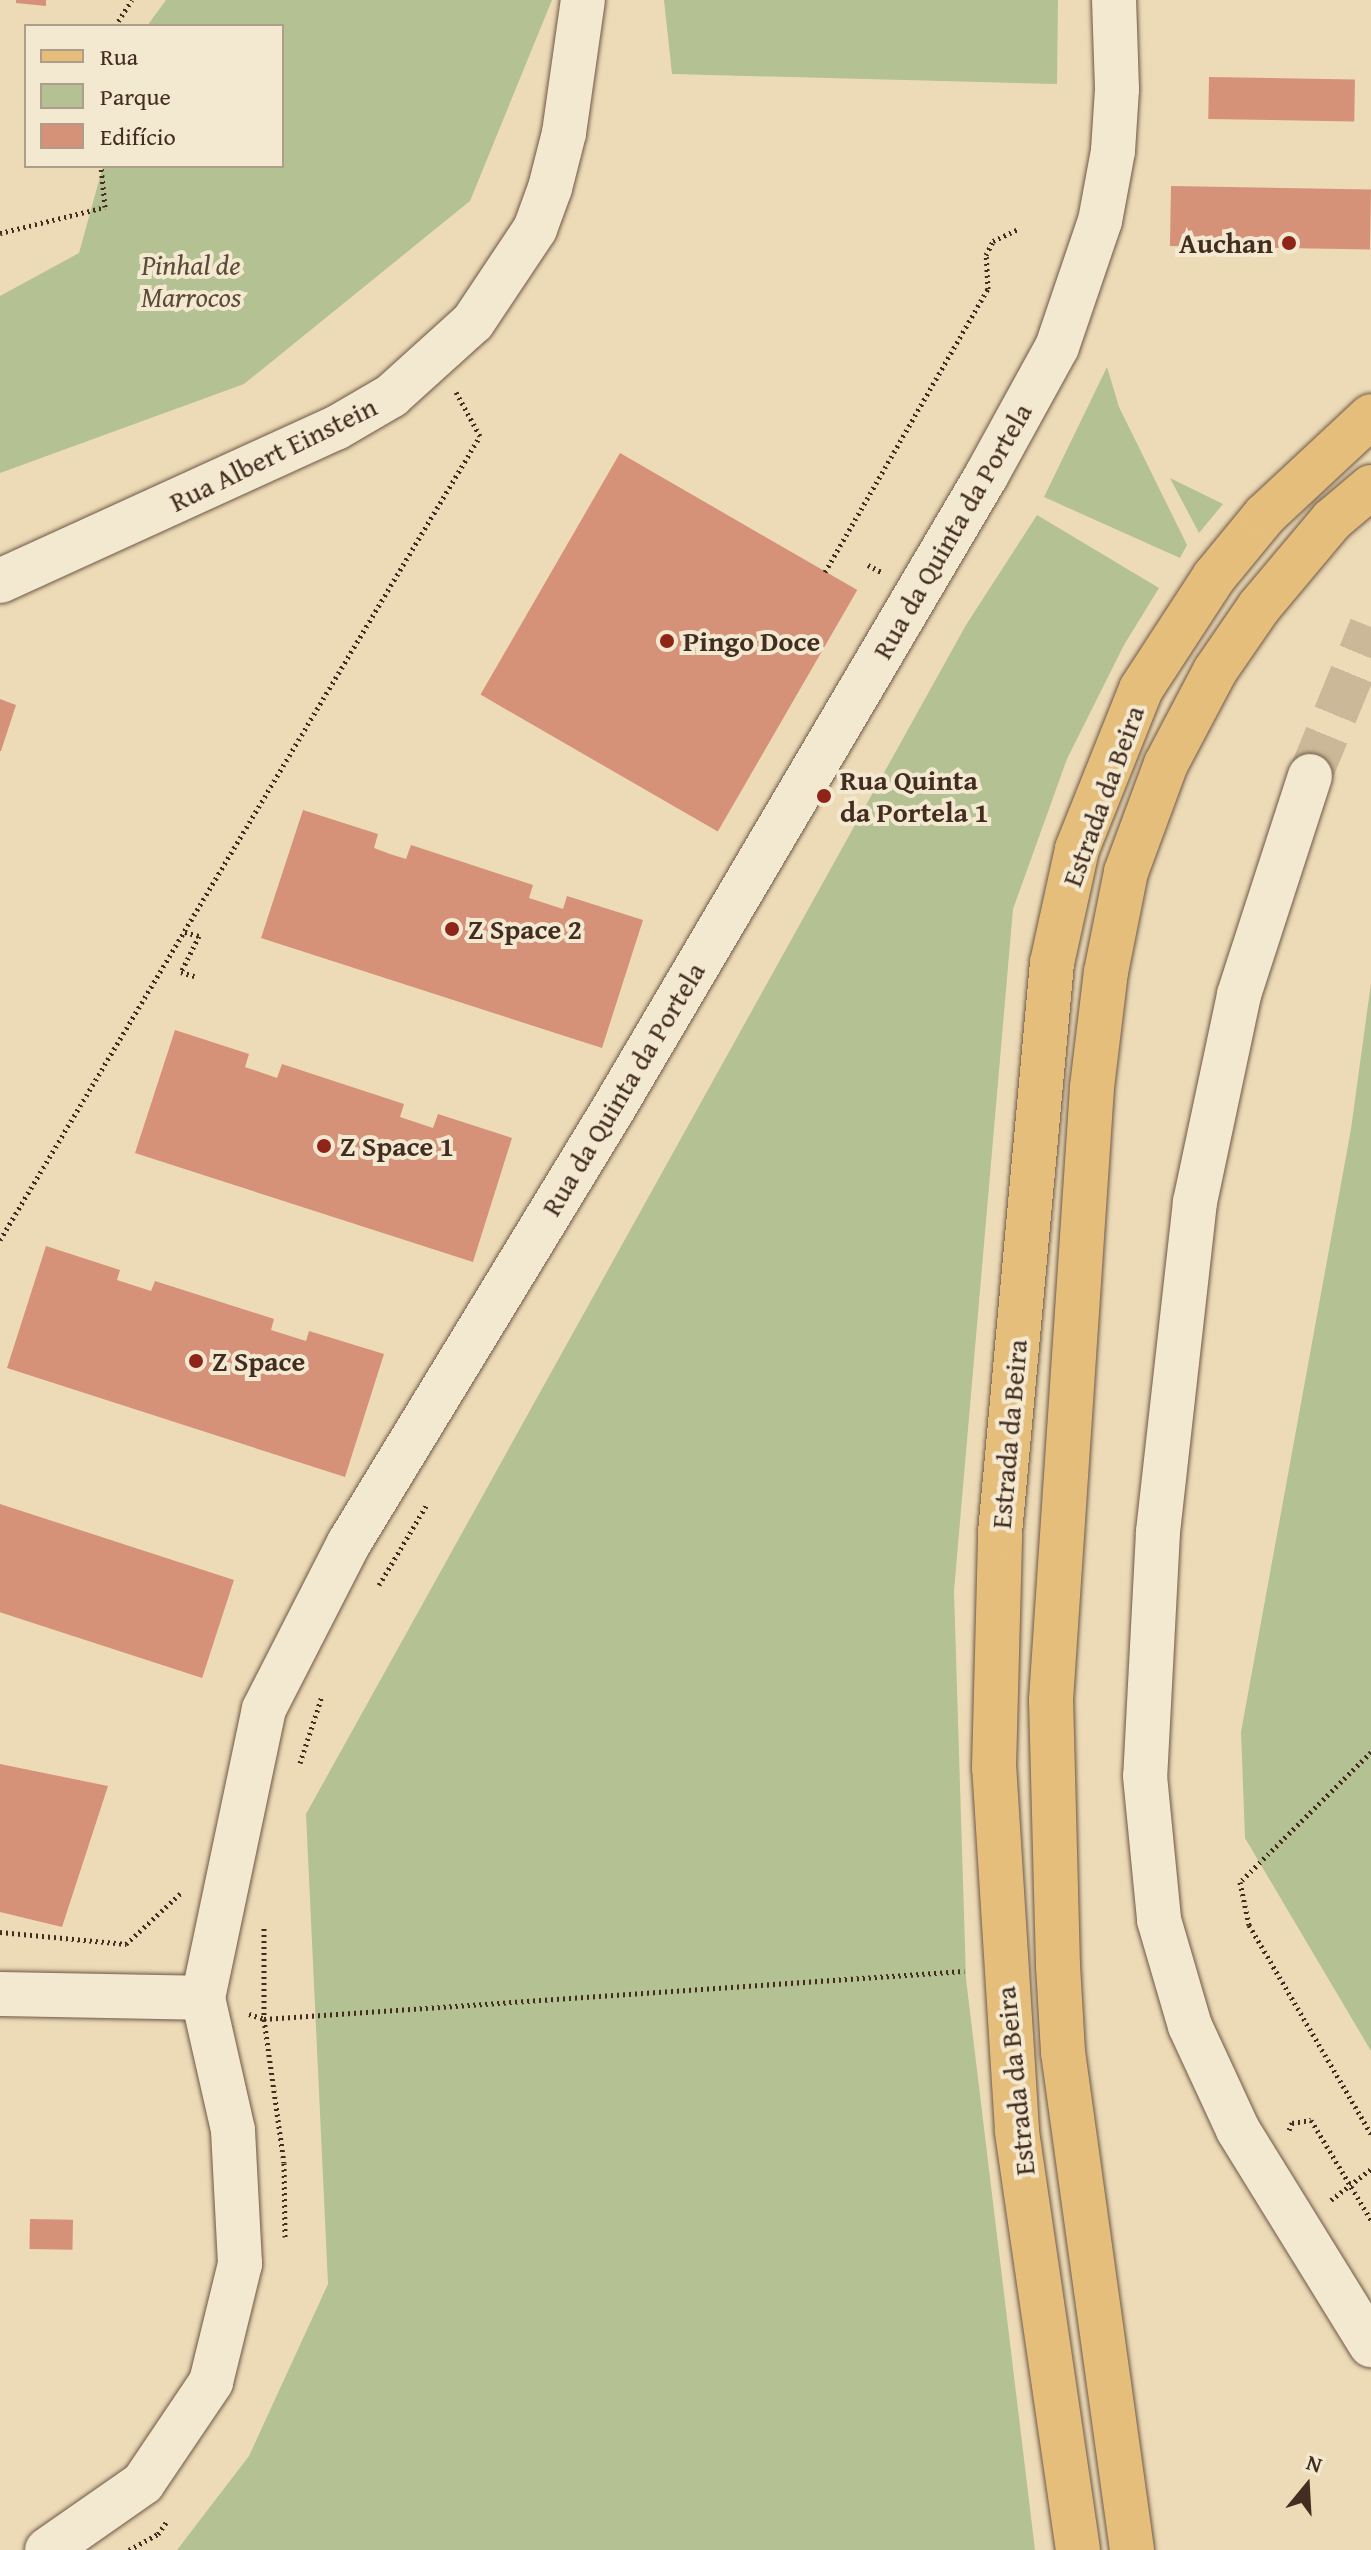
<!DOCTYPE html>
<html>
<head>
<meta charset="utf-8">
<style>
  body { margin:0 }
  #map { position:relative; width:1371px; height:2550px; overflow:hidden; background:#eddbb7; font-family:"Gentium Book Plus",serif }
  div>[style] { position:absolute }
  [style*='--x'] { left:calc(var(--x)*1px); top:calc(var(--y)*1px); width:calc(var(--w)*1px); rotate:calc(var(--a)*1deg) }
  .green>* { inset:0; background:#b4c192 }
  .building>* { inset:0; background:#d69179; transform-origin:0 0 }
  .minor-tunnel>* { height:44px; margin-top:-22px; transform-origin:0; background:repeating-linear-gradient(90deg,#cbb899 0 44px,transparent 0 66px) }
  .path>* { height:5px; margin-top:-2.5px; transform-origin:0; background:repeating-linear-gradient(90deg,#432c20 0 2px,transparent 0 6px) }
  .roads { filter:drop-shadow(0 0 2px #6e5846) drop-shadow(0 0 2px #6e5846) }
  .minor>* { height:44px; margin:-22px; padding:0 22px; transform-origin:22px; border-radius:22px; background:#f3e8d0 }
  .major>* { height:44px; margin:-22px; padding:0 22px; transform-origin:22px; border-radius:22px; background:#e6be7c }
  .dots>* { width:22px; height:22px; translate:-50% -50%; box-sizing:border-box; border:4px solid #f3e8d0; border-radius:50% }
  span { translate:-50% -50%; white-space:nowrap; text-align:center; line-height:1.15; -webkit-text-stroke:8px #f3e8d0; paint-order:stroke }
  .poi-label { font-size:28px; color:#432c20; font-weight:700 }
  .right { translate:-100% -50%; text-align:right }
  .left { translate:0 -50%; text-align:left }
  .park-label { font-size:28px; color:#5a4a37; font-style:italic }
  .street-label { font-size:28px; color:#432c20 }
  .legend { position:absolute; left:24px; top:24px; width:260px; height:144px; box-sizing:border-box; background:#f3e8d0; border:2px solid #ad9d8a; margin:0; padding:10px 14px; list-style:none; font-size:24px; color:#432c20 }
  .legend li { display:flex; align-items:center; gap:16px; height:40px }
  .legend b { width:40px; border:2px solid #ad9d8a }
  .north { position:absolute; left:1267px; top:2446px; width:80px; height:80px; -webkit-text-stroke:6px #f3e8d0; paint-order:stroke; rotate:18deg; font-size:22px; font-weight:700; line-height:32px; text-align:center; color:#432c20 }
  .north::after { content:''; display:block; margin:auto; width:28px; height:36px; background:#432c20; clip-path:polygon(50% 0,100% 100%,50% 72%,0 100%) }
</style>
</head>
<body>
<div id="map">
  <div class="green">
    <div style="clip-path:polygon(166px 0,552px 0,470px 201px,244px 384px,0 473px,0 296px,79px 253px,103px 166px,282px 166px,282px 26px,147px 26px)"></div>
    <div style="clip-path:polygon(664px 0,1058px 0,1057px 84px,672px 74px)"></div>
    <div style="clip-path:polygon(1107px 367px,1119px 407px,1187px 545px,1180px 558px,1044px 497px)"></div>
    <div style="clip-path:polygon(1170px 478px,1223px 504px,1199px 533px)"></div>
    <div style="clip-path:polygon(1037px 515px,1159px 588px,1124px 645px,1067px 759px,1013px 909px,954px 1591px,966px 1979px,1035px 2550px,177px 2550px,249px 2456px,328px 2284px,306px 1814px,966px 625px)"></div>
    <div style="clip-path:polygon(1371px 983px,1371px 2051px,1245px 1838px,1241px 1732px,1351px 1129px)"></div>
  </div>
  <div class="building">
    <div style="clip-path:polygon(16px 0,46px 0,46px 6px,16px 3px)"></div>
    <div style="left:1209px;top:77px;width:146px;height:42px;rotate:1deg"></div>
    <div style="left:1171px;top:186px;width:200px;height:60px;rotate:1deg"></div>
    <div style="left:620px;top:453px;width:274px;height:279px;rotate:30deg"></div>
    <div style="clip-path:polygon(0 699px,16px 705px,1px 751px,0 751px)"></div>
    <div style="clip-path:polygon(303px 810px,378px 834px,374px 848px,390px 854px,406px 859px,411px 845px,533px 885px,529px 898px,563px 909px,567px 896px,643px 920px,602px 1048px,261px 938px)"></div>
    <div style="clip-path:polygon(175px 1030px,249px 1054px,245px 1067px,277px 1078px,282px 1064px,404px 1104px,400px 1117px,433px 1128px,438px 1114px,512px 1138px,473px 1262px,135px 1153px)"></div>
    <div style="clip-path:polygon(46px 1246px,120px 1270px,117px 1280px,151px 1291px,155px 1281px,274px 1319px,271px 1330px,306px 1341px,309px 1331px,384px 1354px,345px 1477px,7px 1368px)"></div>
    <div style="left:0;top:1504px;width:246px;height:103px;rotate:18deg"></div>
    <div style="clip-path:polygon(0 1764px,108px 1786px,62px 1927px,0 1912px)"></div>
    <div style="left:30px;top:2219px;width:43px;height:30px;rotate:1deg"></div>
  </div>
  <div class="minor-tunnel">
    <div style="--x:1310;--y:776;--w:161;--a:-67.7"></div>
  </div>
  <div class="path">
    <div style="--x:115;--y:26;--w:31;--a:-57"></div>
    <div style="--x:0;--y:233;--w:108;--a:-13.9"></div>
    <div style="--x:105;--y:207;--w:41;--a:-95.6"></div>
    <div style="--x:868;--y:565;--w:15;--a:28"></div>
    <div style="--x:825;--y:572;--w:327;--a:-60.1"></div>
    <div style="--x:988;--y:289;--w:34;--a:-93"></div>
    <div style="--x:986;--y:255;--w:16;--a:-63"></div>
    <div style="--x:993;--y:241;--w:29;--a:-25"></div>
    <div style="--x:185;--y:932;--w:15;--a:16"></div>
    <div style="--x:199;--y:936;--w:40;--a:116.6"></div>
    <div style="--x:181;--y:972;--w:14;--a:17"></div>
    <div style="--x:0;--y:1240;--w:936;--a:-59.16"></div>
    <div style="--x:480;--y:436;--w:50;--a:-118.6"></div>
    <div style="--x:379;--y:1585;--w:94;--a:-59.3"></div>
    <div style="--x:1371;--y:1752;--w:185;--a:135.2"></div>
    <div style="--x:1240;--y:1882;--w:44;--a:78.2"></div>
    <div style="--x:1249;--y:1925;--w:242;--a:59.7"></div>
    <div style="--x:300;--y:1763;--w:71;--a:-71.8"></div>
    <div style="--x:264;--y:1928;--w:91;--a:90"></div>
    <div style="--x:264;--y:2019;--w:145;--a:82.1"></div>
    <div style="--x:284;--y:2163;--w:74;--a:89.2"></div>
    <div style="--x:0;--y:1932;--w:127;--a:5.4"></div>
    <div style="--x:126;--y:1944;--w:76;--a:-42.9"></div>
    <div style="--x:249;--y:2014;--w:16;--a:18"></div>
    <div style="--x:264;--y:2019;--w:702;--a:-3.92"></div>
    <div style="--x:1289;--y:2130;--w:8;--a:-67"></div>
    <div style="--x:1292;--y:2123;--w:19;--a:-9"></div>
    <div style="--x:1311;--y:2120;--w:117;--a:59"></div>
    <div style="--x:1331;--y:2200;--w:51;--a:-37.8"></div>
    <div style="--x:129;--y:2550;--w:33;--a:-29"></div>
    <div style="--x:158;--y:2534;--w:16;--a:-55"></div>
  </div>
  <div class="roads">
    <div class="minor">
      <div style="--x:0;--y:581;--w:369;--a:-24.5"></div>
      <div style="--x:336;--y:428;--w:64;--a:-30.2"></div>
      <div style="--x:391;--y:396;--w:110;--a:-42.1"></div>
      <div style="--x:473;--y:322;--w:112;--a:-56.3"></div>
      <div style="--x:535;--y:229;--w:44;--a:-69.9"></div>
      <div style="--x:550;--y:188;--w:57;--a:-75.7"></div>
      <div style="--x:564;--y:133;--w:134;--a:-81.9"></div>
      <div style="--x:1310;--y:776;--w:230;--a:108"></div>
      <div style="--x:1239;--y:995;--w:212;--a:102"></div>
      <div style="--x:1195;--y:1202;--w:332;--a:96.4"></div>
      <div style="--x:1158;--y:1532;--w:244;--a:93"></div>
      <div style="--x:1145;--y:1776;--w:145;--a:84.4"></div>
      <div style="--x:1159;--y:1920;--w:110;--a:73.7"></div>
      <div style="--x:1190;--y:2026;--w:115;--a:65.2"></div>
      <div style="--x:1238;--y:2130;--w:253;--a:58.3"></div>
      <div style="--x:0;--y:1994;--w:203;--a:1.1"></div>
      <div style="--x:47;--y:2550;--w:117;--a:-34.9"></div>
      <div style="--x:143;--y:2483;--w:122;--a:-56"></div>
      <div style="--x:211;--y:2382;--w:122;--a:-76.2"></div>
      <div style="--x:240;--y:2264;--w:134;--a:-93"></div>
      <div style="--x:233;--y:2130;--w:135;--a:-102.8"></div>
      <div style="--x:203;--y:1998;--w:295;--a:-78.1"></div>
      <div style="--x:264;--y:1709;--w:186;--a:-62.9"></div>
      <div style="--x:349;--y:1543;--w:506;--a:-58.67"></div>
      <div style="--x:612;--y:1111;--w:737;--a:-59.5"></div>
      <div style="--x:986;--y:476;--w:147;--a:-61.2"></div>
      <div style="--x:1057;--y:347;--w:133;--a:-71.2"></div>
      <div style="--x:1100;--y:221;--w:71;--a:-79.5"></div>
      <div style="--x:1113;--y:151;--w:62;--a:-86.3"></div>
      <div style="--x:1117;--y:89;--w:89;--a:-91.9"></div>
    </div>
    <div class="major">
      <div style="--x:1078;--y:2550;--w:424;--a:-98.3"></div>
      <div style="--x:1017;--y:2130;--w:363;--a:-93.6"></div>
      <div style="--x:994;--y:1768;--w:235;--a:-88.5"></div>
      <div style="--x:1000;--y:1533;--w:572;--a:-84.79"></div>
      <div style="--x:1052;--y:963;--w:117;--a:-77.6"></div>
      <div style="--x:1077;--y:849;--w:172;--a:-68.2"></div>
      <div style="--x:1141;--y:689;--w:134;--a:-56.9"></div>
      <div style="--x:1214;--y:577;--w:80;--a:-50.6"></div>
      <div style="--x:1265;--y:515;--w:145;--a:-43"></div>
      <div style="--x:1132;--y:2550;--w:503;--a:-97.89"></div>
      <div style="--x:1063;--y:2052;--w:86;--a:-93.3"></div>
      <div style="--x:1058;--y:1966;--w:266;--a:-91.5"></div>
      <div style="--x:1051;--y:1700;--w:614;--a:-86.17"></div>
      <div style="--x:1092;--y:1087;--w:116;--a:-83.1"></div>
      <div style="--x:1106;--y:972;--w:102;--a:-78.7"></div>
      <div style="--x:1126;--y:872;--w:115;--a:-69.7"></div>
      <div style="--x:1166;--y:764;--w:105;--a:-62.2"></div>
      <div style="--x:1215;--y:671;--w:78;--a:-55.5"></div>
      <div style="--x:1259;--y:607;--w:114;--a:-50"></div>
      <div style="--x:1332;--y:520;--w:51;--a:-40.2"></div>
    </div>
  </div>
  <div class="dots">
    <div style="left:1289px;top:243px;background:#8f2418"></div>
    <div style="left:667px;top:641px;background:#8f2418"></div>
    <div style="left:824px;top:796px;background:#8f2418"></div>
    <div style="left:452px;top:929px;background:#8f2418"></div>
    <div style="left:324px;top:1146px;background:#8f2418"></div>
    <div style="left:196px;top:1361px;background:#8f2418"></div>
  </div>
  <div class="poi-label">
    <span class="right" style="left:1273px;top:243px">Auchan</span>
    <span class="left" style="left:683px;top:641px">Pingo Doce</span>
    <span class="left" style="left:840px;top:796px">Rua Quinta<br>da Portela 1</span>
    <span class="left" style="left:468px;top:929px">Z Space 2</span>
    <span class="left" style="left:340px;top:1146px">Z Space 1</span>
    <span class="left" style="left:212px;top:1361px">Z Space</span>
  </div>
  <div class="park-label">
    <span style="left:191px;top:281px">Pinhal de<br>Marrocos</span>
  </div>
  <div class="street-label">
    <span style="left:273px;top:454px;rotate:-26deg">Rua Albert Einstein</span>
    <span style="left:952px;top:531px;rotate:-60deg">Rua da Quinta da Portela</span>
    <span style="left:1103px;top:796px;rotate:-70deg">Estrada da Beira</span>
    <span style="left:623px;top:1089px;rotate:-59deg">Rua da Quinta da Portela</span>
    <span style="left:1009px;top:1434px;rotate:-85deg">Estrada da Beira</span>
    <span style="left:1015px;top:2081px;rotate:-96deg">Estrada da Beira</span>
  </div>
  <ul class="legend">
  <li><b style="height:10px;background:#e6be7c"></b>Rua</li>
  <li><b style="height:22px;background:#b4c192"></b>Parque</li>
  <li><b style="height:22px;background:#d69179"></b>Edifício</li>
  </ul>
  <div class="north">N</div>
</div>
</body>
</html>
